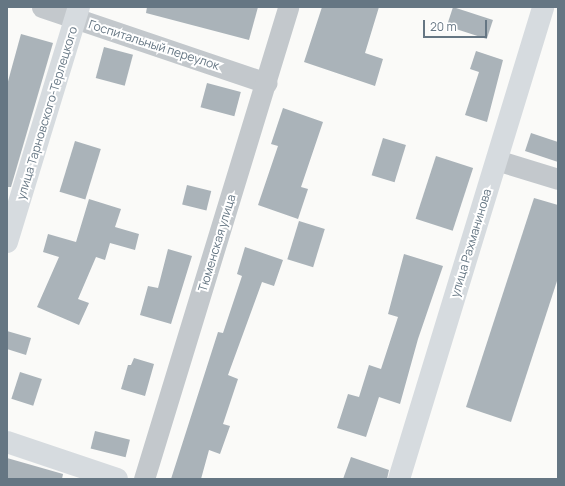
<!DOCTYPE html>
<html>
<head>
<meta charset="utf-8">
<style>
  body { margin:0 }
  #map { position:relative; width:565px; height:486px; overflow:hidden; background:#fafaf8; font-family:Manrope,sans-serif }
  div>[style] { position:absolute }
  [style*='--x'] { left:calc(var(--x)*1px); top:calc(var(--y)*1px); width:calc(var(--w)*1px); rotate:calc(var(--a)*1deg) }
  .building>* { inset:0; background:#aab3b9; transform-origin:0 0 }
  .street>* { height:21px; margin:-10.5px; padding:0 10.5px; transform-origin:10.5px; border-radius:10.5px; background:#c3c8cc }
  .secondary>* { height:22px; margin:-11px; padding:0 11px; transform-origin:11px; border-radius:11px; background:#d6dbdf }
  span { translate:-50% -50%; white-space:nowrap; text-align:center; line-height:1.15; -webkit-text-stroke:4px #fff; paint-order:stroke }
  .street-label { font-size:12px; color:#657683 }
  .frame { position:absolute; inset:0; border:8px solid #657683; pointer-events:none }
  .scale { position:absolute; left:423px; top:20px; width:64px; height:18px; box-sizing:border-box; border:2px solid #657683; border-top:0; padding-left:5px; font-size:12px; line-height:14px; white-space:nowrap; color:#657683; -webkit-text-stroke:3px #fff; paint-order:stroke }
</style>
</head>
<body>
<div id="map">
  <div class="building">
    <div style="clip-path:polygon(147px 7px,258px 7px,249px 40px,146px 13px)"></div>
    <div style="clip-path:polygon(322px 7px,379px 7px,365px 53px,383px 59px,375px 86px,304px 62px)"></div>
    <div style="left:453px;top:7px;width:42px;height:20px;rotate:18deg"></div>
    <div style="clip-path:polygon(21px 34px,53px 43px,11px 187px,7px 187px,7px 85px)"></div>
    <div style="left:104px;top:47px;width:30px;height:32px;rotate:15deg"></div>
    <div style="clip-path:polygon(476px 51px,503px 60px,487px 122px,465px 115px,479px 72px,470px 69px)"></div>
    <div style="left:207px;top:83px;width:35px;height:25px;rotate:15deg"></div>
    <div style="clip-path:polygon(283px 108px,323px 122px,301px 187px,308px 189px,298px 219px,258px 205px,278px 146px,271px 144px)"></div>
    <div style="clip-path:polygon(531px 133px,558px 142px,558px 162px,525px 151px)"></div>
    <div style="left:383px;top:138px;width:24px;height:39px;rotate:17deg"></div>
    <div style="left:75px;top:141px;width:27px;height:53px;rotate:17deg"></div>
    <div style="left:436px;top:156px;width:39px;height:66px;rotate:18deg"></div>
    <div style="left:187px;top:185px;width:25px;height:20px;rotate:14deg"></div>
    <div style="clip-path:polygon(534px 198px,558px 205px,558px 278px,511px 422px,466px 407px)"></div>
    <div style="clip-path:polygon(89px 199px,121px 209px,115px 227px,139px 234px,135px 250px,110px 243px,105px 260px,96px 257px,78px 299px,89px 303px,79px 325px,37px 307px,59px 257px,43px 252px,48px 234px,76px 242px)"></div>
    <div style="left:299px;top:221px;width:27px;height:40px;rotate:17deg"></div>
    <div style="clip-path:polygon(245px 247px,283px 260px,274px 286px,262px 282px,228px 375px,238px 379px,223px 424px,230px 426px,220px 454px,209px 450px,201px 479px,171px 479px,218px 332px,223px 333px,242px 276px,237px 274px)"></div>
    <div style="clip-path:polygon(168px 249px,192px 256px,171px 324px,140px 315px,148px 286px,158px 288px)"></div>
    <div style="clip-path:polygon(404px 254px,443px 266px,418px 339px,400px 404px,379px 397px,366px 437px,337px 428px,348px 394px,359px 397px,369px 365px,381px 369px,398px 317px,388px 314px)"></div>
    <div style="clip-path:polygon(7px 331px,31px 338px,26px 355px,7px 349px)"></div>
    <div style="clip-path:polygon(134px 358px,154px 364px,145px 396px,121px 389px,128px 365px,131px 365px)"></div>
    <div style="left:20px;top:372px;width:23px;height:28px;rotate:18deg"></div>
    <div style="left:95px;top:431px;width:36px;height:18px;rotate:14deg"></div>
    <div style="clip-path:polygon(351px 457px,389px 470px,387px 479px,343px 479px)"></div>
    <div style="clip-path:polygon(7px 458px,63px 474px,62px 479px,7px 479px)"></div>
  </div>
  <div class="street">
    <div style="--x:42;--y:7;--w:237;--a:18.7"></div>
    <div style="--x:496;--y:160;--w:65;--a:17"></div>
    <div style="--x:144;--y:479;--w:493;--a:-73"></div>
  </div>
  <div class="secondary">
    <div style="--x:7;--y:242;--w:246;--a:-73"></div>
    <div style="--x:7;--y:442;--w:116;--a:18.6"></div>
    <div style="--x:399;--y:479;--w:493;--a:-73"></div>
  </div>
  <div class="street-label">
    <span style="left:154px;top:45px;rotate:18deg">Госпитальный переулок</span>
    <span style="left:47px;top:113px;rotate:-73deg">улица Тарновского-Терлецкого</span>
    <span style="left:217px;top:243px;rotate:-73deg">Тюменская улица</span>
    <span style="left:471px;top:243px;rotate:-73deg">улица Рахманинова</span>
  </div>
  <div class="frame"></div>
  <div class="scale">20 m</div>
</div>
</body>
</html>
